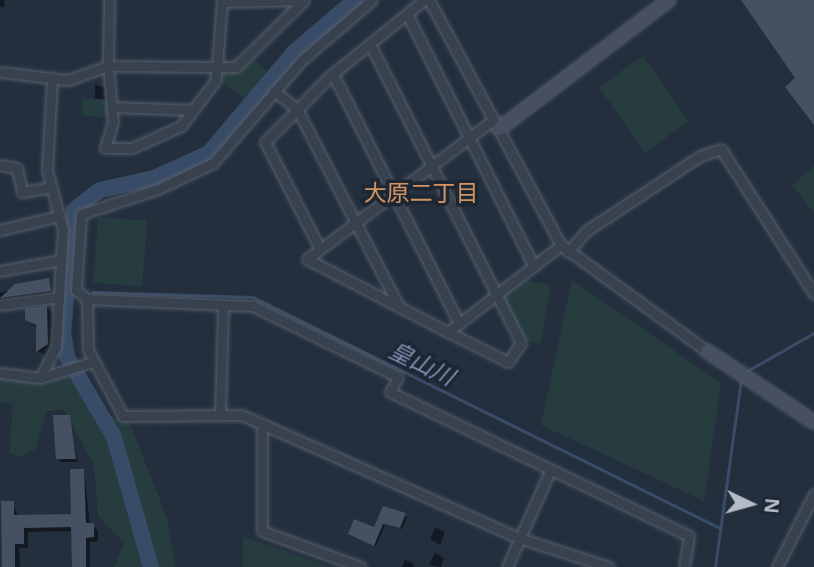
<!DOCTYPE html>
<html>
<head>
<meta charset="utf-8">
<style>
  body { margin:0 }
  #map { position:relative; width:814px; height:567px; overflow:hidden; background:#242f3e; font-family:"Open Sans","Noto Sans JP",sans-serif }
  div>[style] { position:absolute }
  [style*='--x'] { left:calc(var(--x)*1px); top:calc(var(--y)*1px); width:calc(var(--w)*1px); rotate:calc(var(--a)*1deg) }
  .green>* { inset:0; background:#263c3f; transform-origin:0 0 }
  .shadow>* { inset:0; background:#0007 }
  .stream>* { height:2.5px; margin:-1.25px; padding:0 1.25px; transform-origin:1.25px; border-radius:1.25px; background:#394c67 }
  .river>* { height:16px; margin:-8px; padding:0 8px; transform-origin:8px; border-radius:8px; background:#394c67 }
  .building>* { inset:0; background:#455162 }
  .roads { filter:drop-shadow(0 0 2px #565f6c) drop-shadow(0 0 2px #565f6c) }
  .street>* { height:9px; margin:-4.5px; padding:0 4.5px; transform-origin:4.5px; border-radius:4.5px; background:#38414e }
  .secondary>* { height:12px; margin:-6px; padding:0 6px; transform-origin:6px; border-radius:6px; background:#465061 }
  span { translate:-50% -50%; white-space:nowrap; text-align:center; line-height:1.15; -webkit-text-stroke:7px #1d2633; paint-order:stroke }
  .neighbourhood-label { font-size:23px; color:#d59563 }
  .water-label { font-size:23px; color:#7c92b1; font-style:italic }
  .north { position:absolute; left:716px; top:469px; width:70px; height:70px; -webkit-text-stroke:5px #1d2633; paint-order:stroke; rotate:95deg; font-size:19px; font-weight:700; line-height:28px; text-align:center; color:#b4bcc9 }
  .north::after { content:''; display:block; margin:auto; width:24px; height:32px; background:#b4bcc9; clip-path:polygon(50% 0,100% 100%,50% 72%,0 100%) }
</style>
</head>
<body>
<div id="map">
  <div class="green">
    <div style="left:643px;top:56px;width:80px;height:54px;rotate:55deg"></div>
    <div style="clip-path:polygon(254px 59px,268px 73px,247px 100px,220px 82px,220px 75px,239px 72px)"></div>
    <div style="clip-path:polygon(83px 99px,110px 99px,110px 118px,81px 115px)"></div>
    <div style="clip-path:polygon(814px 166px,814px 213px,792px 185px)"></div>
    <div style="left:98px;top:217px;width:49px;height:66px;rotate:4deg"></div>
    <div style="clip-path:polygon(525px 280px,551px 285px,541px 344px,524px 341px,502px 297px)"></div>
    <div style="clip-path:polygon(572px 280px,721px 383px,704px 501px,541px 425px)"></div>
    <div style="clip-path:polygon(83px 376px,108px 416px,129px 421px,167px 518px,176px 567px,114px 567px,124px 543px,98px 516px,94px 465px,64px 409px,46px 411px,36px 449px,19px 457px,9px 452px,13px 404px,0 402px,0 378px)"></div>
    <div style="clip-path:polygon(243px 536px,331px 567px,243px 567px)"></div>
  </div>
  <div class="shadow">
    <div style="clip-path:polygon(0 0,4px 0,5px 6px,0 7px)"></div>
    <div style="clip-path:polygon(95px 85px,104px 87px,105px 100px,95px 98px)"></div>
    <div style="clip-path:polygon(48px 280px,53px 294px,0 302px,0 293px)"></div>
    <div style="clip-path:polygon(47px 307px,58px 319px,56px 362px,38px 351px,38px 330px,27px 319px)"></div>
    <div style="clip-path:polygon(69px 416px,78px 462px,61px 462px,58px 459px)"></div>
    <div style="clip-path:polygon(84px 471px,90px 525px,98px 530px,98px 541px,90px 542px,90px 567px,74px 567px,73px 531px,28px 532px,28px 548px,19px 548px,20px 567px,4px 567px,13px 503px,18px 517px,73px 516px)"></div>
    <div style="clip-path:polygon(384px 508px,407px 517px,402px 529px,385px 525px,376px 546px,352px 535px,375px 530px)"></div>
    <div style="clip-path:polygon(435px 527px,445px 532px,440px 545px,430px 539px)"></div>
    <div style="clip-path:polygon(435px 553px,444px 558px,441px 567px,429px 565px)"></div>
    <div style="clip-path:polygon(405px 560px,413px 563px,414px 567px,402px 567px)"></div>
  </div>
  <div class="stream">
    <div style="--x:93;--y:292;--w:160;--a:1.8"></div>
    <div style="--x:253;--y:297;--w:521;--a:26.32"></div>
    <div style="--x:747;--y:371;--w:77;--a:-29.6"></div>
    <div style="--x:715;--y:567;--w:190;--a:-82.1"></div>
  </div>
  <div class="river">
    <div style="--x:151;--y:567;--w:135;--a:-105.9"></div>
    <div style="--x:114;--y:437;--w:93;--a:-120.4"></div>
    <div style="--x:67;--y:357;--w:24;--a:-99"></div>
    <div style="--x:63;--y:333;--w:123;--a:-84.9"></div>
    <div style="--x:74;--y:210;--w:33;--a:-38"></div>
    <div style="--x:100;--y:190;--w:55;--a:-12.5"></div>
    <div style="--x:154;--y:178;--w:60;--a:-24.4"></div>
    <div style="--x:209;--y:153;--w:132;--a:-49.9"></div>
    <div style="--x:294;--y:52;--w:80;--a:-40.4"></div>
  </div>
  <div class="building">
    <div style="clip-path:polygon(741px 0,814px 0,814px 125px,785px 87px,795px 78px)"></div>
    <div style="clip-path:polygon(49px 278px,51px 291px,0 298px,15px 284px)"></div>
    <div style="clip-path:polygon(47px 306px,48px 344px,36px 352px,36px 325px,25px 320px,25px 309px)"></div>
    <div style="clip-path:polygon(53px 415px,70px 415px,76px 459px,56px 459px)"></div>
    <div style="clip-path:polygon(70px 469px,84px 469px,86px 523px,94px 523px,94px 537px,86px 538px,86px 567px,72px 567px,71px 527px,24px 528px,24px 544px,15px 544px,15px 567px,2px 567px,1px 501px,14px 501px,14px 515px,71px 514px)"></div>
    <div style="clip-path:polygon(383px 506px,406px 513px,400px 528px,383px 524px,374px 546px,348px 534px,354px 519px,374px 527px)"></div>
  </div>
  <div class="roads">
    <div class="street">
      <div style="--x:222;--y:0;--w:67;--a:94.3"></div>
      <div style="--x:217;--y:67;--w:14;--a:98"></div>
      <div style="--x:215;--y:81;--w:56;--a:127.1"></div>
      <div style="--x:181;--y:126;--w:54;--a:155.8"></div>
      <div style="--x:132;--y:148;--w:27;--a:180"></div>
      <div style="--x:105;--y:148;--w:27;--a:-73"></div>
      <div style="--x:113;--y:122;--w:56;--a:-95.1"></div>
      <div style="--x:108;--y:66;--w:109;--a:0.5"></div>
      <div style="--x:217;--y:67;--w:19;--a:0"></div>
      <div style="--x:236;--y:67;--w:95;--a:-44.6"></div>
      <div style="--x:429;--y:0;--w:278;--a:61.7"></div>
      <div style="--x:561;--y:245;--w:180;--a:36"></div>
      <div style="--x:222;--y:2;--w:82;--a:-1.4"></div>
      <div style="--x:407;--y:14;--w:282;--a:63.3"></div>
      <div style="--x:370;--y:44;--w:335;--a:63.2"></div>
      <div style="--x:521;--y:343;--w:23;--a:124"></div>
      <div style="--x:508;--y:362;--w:67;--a:-153.4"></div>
      <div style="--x:0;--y:72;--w:68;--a:6.7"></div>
      <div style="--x:68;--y:80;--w:42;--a:-19.3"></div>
      <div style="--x:108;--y:66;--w:66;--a:-89.1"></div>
      <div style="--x:333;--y:74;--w:279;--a:63.2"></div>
      <div style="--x:274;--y:91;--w:29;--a:38"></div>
      <div style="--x:297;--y:109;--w:220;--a:62.7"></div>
      <div style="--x:113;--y:107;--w:80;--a:2.1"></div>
      <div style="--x:493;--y:120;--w:232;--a:143.2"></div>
      <div style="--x:307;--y:259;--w:159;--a:27.4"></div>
      <div style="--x:448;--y:332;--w:143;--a:-37.6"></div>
      <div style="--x:0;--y:165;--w:17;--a:10"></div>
      <div style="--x:17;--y:168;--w:25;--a:78"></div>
      <div style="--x:22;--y:192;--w:30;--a:-9"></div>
      <div style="--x:0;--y:230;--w:61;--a:-13.3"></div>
      <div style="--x:320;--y:249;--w:120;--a:-117.2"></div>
      <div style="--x:265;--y:142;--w:93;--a:-45.4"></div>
      <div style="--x:330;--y:76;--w:121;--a:-39"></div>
      <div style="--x:568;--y:252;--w:28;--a:-49"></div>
      <div style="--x:586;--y:231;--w:136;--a:-33.3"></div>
      <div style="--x:700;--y:156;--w:22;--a:-18"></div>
      <div style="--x:721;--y:149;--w:172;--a:57.3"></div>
      <div style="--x:0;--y:271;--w:62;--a:-10.2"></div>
      <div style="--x:87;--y:299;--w:14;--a:-141"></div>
      <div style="--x:76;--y:290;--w:76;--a:-86.2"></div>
      <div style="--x:81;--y:214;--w:81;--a:-18"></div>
      <div style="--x:158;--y:189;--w:61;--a:-25.3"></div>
      <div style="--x:213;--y:163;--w:136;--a:-49.2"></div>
      <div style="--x:302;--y:60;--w:92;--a:-40.6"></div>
      <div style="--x:0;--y:305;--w:60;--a:-7.7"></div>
      <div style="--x:0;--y:373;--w:40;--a:7.1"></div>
      <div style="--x:40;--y:378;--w:54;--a:-17.1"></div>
      <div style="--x:40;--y:378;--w:35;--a:-63"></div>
      <div style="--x:56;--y:347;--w:117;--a:-86.6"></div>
      <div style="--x:63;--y:230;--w:62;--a:-104.9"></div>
      <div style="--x:47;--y:170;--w:89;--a:-86.8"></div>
      <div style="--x:220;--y:415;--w:110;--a:-88.4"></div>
      <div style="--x:262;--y:424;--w:107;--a:90"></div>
      <div style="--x:262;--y:531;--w:105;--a:20"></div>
      <div style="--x:507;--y:567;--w:105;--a:-65.9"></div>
      <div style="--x:609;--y:567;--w:95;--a:-162.1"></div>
      <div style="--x:519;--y:538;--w:303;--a:-156.1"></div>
      <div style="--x:242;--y:415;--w:119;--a:179.5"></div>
      <div style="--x:123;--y:416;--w:75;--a:-117.9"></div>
      <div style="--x:88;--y:350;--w:51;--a:-91.1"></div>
      <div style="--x:87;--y:299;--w:166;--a:2.4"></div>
      <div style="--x:253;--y:306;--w:161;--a:26.1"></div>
      <div style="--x:398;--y:377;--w:17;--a:118"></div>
      <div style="--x:390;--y:392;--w:332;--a:25.7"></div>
      <div style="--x:689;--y:536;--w:31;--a:99"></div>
      <div style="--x:777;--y:567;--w:82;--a:-63.1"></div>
    </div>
    <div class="secondary">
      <div style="--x:499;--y:129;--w:213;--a:-37.2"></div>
      <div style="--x:707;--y:351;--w:128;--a:33.6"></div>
    </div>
  </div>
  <div class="neighbourhood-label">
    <span style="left:421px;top:192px">大原二丁目</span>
  </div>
  <div class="water-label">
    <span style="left:422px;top:363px;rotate:26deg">皇山川</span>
  </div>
  <div class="north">N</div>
</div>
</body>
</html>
